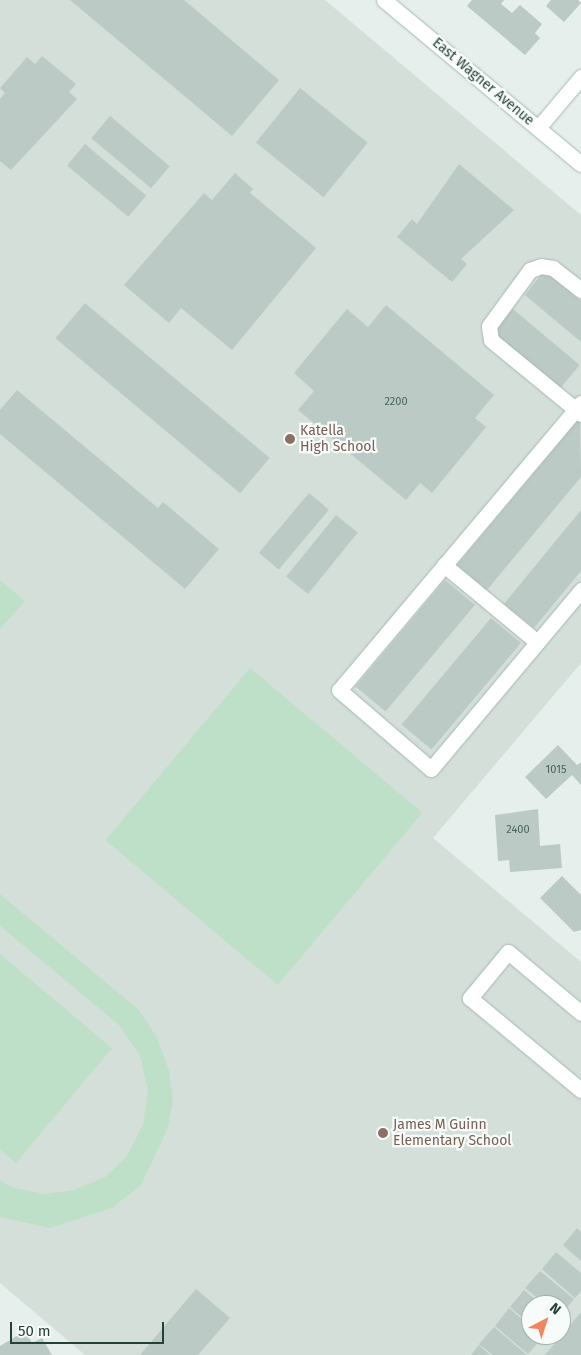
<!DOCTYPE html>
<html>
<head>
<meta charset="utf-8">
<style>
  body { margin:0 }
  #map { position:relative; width:581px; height:1355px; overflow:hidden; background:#e6efeb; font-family:"Fira Sans",sans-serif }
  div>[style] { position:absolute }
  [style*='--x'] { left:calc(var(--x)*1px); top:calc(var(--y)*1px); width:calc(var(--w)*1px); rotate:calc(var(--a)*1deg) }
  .built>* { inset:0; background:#d4dfda }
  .green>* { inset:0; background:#bfe0c8; transform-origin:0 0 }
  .building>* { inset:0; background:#bbcac4; transform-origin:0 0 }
  .roads { filter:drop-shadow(0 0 1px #a8b8b2) drop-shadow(0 0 1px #a8b8b2) }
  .minor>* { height:15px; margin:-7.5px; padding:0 7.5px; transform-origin:7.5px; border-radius:7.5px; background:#fff }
  .dots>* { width:14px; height:14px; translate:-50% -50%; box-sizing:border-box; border:2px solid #f7fbf9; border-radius:50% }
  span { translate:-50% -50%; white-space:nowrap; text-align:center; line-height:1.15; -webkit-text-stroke:4.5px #f7fbf9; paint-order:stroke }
  .number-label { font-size:11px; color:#4a645c }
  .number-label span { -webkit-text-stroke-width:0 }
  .street-label { font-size:14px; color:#24423a }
  .education-label { font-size:14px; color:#785e54 }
  .left { translate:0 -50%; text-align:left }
  .north { position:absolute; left:521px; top:1295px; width:50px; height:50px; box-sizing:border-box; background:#f7fbf9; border:1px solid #a3b1ad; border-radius:50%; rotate:40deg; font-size:14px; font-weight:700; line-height:20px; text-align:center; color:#24423a }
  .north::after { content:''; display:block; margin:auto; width:18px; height:22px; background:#f4845f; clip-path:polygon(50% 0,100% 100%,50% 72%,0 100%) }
  .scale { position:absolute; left:10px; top:1322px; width:154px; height:22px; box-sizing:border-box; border:2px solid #24423a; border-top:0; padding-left:6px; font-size:15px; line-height:18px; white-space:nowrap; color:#24423a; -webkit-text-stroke:4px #f7fbf9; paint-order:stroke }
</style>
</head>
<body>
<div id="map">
  <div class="built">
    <div style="clip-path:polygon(evenodd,0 0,325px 0,581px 215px,581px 663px,433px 838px,581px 962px,581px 1355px,85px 1355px,0 1283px,0 0,531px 1305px,561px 1305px,561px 1335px,531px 1335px,531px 1305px)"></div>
  </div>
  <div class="green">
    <div style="clip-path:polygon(0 580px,25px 601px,0 629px)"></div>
    <div style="left:250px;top:668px;width:225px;height:225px;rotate:40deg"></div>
    <div style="clip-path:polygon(0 894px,139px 1010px,156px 1036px,169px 1070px,173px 1101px,168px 1128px,141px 1185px,112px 1208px,50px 1228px,0 1217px,0 1180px,11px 1187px,44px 1194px,74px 1190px,105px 1177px,127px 1156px,143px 1125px,148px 1091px,140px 1056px,119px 1025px,0 926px)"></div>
    <div style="clip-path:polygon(0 954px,112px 1048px,16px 1163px,0 1150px)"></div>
  </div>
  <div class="building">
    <div style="clip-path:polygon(70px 0,184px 0,279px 80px,232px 136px)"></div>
    <div style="clip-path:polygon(472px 0,504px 0,501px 4px,512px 13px,520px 5px,542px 24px,535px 33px,540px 38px,525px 55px,467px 6px)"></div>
    <div style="clip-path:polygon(551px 0,578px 0,581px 3px,564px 22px,546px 6px)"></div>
    <div style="clip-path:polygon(42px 56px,76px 84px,69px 92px,77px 99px,11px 170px,0 161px,0 99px,5px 93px,0 88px,27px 57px,35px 64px)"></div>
    <div style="left:300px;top:88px;width:87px;height:70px;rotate:39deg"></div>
    <div style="left:110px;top:116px;width:78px;height:29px;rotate:40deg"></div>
    <div style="left:85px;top:144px;width:80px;height:28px;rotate:40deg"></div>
    <div style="clip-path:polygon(459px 164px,514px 210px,461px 259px,467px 264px,452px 282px,397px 237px,412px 219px,417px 224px)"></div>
    <div style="clip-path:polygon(235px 173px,253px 189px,250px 193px,316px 248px,232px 350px,181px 308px,169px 323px,124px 285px,204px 193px,212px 200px)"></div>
    <div style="clip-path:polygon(544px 271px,581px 301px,581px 342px,525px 295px)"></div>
    <div style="left:85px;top:303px;width:241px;height:46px;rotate:40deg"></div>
    <div style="clip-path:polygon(386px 305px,494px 395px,475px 418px,486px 427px,432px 493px,420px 483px,406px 500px,298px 410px,314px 391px,294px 373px,347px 309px,368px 327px)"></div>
    <div style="left:513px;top:309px;width:87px;height:31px;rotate:40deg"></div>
    <div style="clip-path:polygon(17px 390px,158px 508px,163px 502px,219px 549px,185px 589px,0 434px,0 410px)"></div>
    <div style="clip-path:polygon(580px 418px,581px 477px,487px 590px,457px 565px)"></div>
    <div style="left:309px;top:493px;width:26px;height:78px;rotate:40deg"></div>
    <div style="clip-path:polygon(581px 510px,581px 571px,534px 628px,504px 604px)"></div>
    <div style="left:336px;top:515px;width:28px;height:79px;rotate:39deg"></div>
    <div style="left:445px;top:580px;width:39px;height:139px;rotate:40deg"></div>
    <div style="left:491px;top:618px;width:39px;height:139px;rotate:40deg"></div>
    <div style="clip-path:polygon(558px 745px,577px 765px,581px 762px,581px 785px,572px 775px,546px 799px,525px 777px)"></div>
    <div style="clip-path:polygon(538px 809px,540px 846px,560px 844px,562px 868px,510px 872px,509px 860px,498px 861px,495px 815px)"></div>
    <div style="clip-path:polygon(562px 876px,581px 895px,581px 930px,574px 932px,540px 898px)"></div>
    <div style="clip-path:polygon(577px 1228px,581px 1232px,581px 1261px,563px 1245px)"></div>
    <div style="clip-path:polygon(556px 1252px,581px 1273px,581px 1291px,575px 1298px,542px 1269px)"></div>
    <div style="clip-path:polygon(540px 1271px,574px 1299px,561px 1315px,561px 1305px,546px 1305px,525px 1288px)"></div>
    <div style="clip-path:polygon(196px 1289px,230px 1318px,198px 1355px,140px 1355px)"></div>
    <div style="clip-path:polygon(524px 1290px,542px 1305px,531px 1305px,531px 1325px,510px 1307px)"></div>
    <div style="clip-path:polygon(509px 1308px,531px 1327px,531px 1335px,543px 1337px,528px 1354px,495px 1326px)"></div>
    <div style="clip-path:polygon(581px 1312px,581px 1355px,545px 1355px)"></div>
    <div style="clip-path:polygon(494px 1327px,527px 1355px,493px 1355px,479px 1344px)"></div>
    <div style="clip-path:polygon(25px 1331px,32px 1343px,42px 1338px,52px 1355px,0 1355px,0 1346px)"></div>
    <div style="clip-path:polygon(479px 1345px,490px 1355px,471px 1355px)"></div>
  </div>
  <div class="roads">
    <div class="minor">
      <div style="--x:384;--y:0;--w:256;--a:39.8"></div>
      <div style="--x:538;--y:128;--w:67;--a:-49.9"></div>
      <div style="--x:581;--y:290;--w:36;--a:-142"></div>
      <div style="--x:553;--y:268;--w:12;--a:-171"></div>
      <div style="--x:541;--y:266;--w:12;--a:160"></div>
      <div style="--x:530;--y:270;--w:69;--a:126.2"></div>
      <div style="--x:489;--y:326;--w:14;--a:82"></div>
      <div style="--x:491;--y:340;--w:117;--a:39.4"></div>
      <div style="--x:581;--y:403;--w:375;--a:130.1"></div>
      <div style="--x:339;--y:690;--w:121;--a:40.7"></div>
      <div style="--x:431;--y:769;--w:234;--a:-50"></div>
      <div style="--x:444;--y:565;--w:121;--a:39.6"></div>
      <div style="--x:581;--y:1013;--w:95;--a:-140.1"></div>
      <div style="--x:508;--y:952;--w:60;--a:129.6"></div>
      <div style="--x:470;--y:998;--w:144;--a:39.7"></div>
    </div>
  </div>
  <div class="dots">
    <div style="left:290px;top:439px;background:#8d6e63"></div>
    <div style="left:383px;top:1133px;background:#8d6e63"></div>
  </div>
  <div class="number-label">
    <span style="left:396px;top:402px">2200</span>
    <span style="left:556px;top:770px">1015</span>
    <span style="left:518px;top:830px">2400</span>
  </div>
  <div class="street-label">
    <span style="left:483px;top:82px;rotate:40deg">East Wagner Avenue</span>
  </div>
  <div class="education-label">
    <span class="left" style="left:300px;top:439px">Katella<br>High School</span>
    <span class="left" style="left:393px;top:1133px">James M Guinn<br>Elementary School</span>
  </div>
  <div class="north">N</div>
  <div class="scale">50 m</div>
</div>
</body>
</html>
